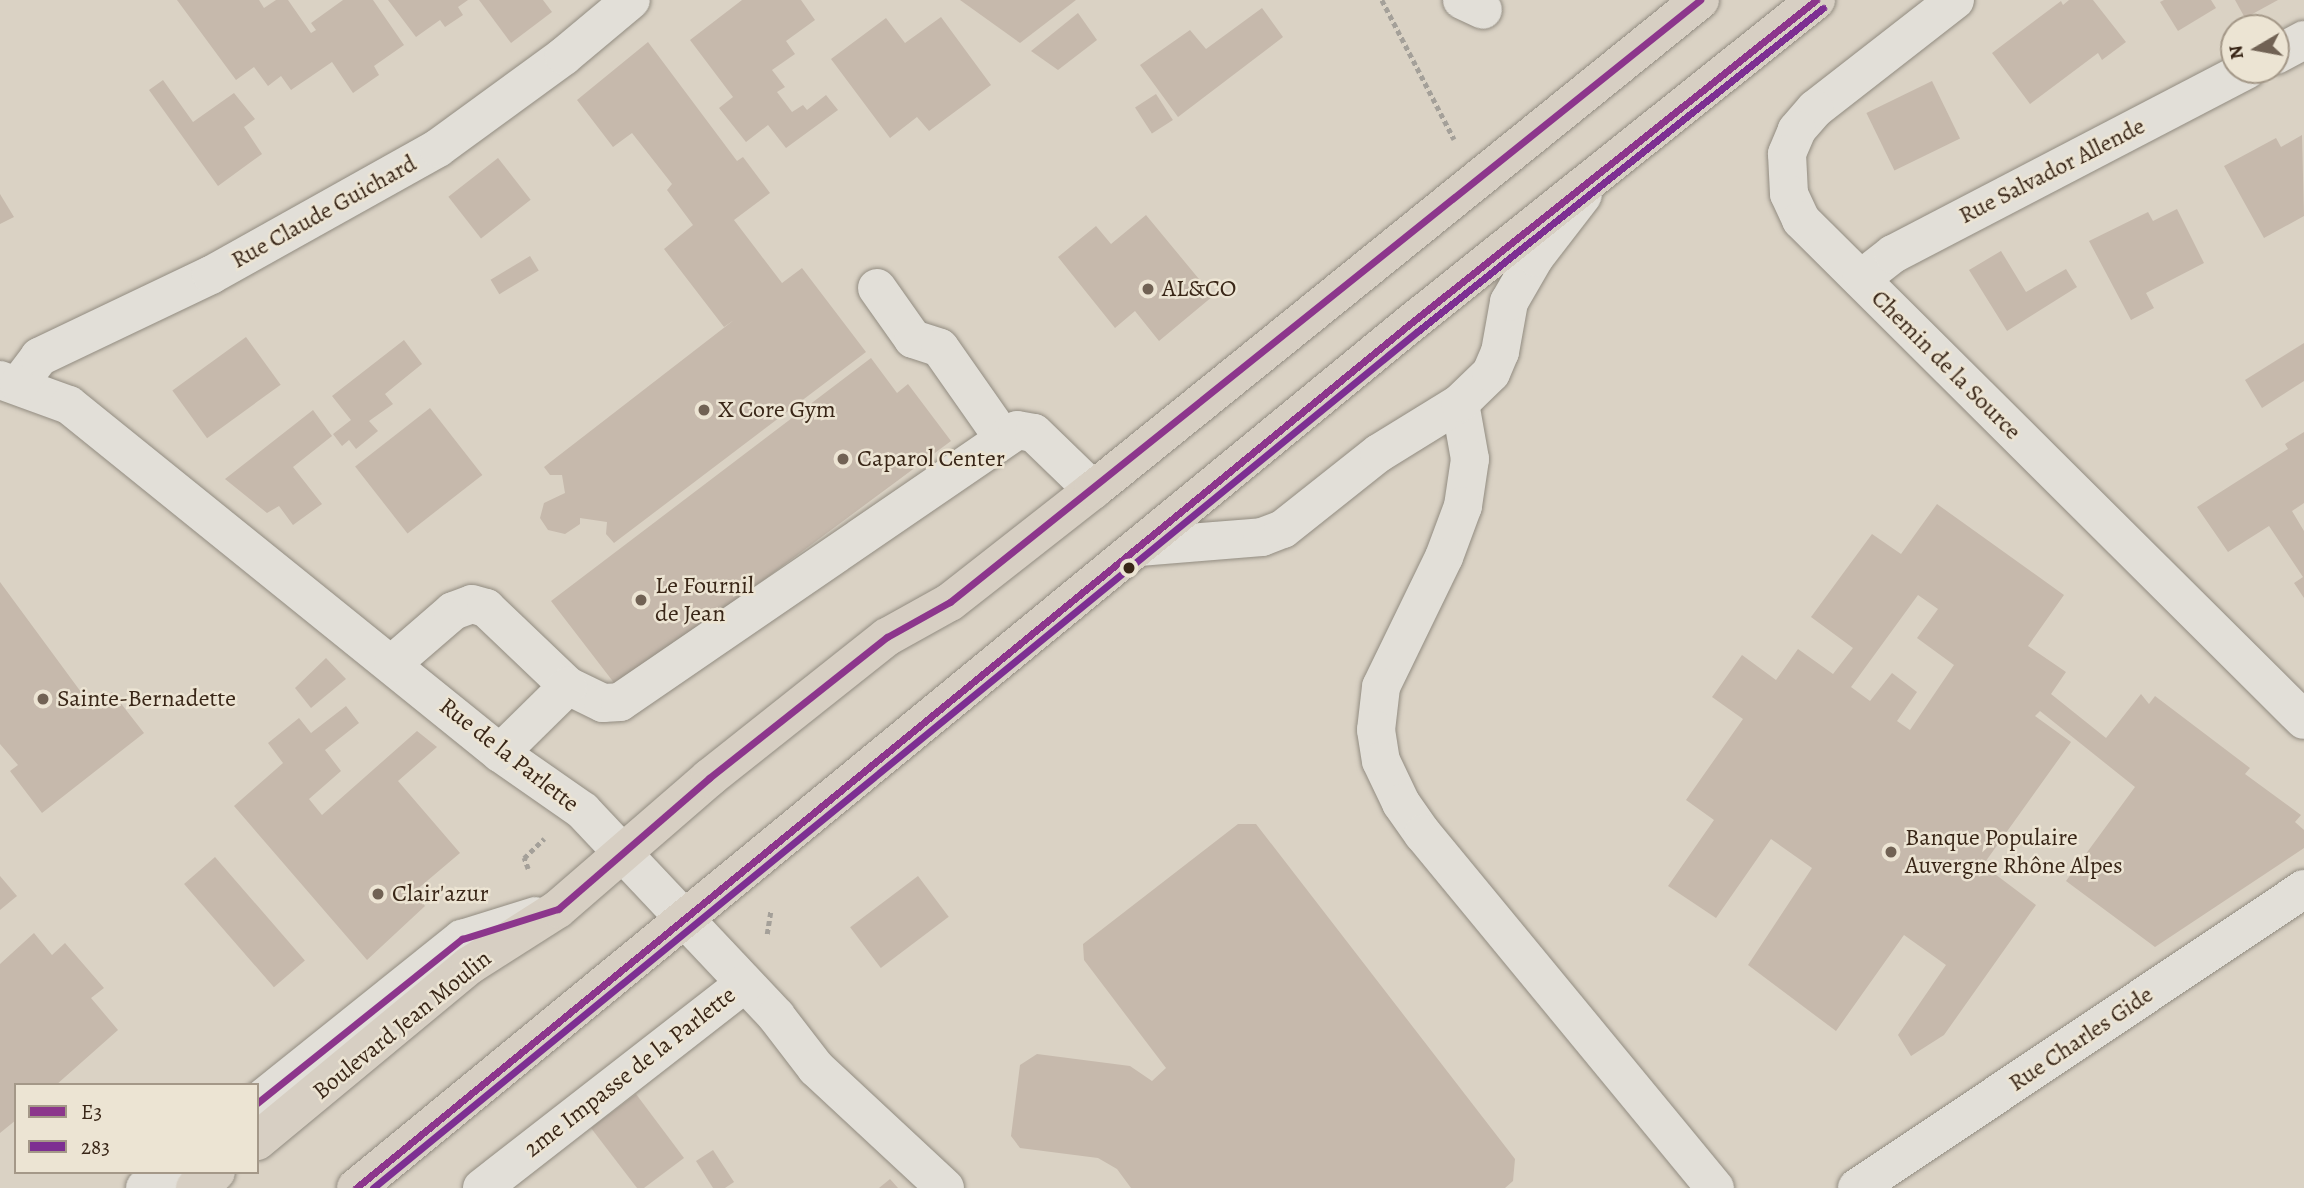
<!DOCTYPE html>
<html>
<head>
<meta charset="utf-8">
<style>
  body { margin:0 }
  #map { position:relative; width:2304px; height:1188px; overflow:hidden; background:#dad2c4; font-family:Alegreya,serif }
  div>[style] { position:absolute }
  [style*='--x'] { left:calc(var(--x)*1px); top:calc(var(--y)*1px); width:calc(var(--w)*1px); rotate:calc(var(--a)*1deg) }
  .building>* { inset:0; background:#c6b9ac; transform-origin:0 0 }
  .path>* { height:4.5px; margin-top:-2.25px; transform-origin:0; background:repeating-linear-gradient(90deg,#a4a099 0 5px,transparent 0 8.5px) }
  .roads { filter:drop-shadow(0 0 2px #928c81) drop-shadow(0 0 2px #928c81) }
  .minor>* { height:38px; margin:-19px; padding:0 19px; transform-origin:19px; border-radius:19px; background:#e2dfd8 }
  .major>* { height:38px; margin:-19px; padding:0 19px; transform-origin:19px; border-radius:19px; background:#d7cfc3 }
  .bus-1>* { height:7px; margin:-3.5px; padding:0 3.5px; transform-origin:3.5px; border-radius:3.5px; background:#8c368c }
  .bus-2>* { height:7px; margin:-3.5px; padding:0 3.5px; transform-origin:3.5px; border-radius:3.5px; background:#7d2f92 }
  .dots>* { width:19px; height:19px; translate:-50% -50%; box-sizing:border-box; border:4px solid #ece4d3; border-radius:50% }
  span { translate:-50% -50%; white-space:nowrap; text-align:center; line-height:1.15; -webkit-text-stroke:5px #ece4d3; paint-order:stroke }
  .street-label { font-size:24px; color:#392617 }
  .poi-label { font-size:24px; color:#392617 }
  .left { translate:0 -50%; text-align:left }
  .legend { position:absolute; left:14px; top:1083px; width:245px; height:91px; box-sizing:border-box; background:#ece4d3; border:2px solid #a49888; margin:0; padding:9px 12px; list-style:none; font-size:21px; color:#392617 }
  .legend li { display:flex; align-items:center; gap:14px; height:35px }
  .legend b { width:35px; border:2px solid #a49888 }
  .north { position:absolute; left:2220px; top:14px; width:70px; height:70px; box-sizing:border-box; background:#ece4d3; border:2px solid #a49888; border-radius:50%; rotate:260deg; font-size:19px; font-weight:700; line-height:28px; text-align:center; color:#392617 }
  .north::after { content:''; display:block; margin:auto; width:24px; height:32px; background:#716254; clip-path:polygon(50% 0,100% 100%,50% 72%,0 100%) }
</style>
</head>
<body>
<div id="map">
  <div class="building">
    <div style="clip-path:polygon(177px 0,259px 0,264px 8px,276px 0,288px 0,311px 33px,316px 30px,311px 23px,343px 0,373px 0,404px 45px,374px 66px,379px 75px,353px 93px,332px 62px,291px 90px,281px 76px,268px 86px,254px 67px,236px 80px)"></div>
    <div style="clip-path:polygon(388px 0,468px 0,458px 7px,463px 15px,445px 27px,440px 20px,416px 37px)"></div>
    <div style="clip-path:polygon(479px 0,543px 0,552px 12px,511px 43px)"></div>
    <div style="clip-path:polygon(742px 0,801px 0,815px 20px,786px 41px,795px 54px,772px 70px,785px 87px,777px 92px,792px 112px,803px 105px,807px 110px,826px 95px,838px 110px,786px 148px,768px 125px,746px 142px,719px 108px,733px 97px,690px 40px)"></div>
    <div style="clip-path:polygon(960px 0,1076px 0,1020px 43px)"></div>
    <div style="clip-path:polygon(2069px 0,2093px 0,2126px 42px,2102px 60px,2098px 53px,2030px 104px,1992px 53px,2061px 1px,2063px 5px)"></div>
    <div style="clip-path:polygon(2164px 0,2211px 0,2216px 8px,2178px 31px,2160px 2px)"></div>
    <div style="clip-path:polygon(2235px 0,2278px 0,2245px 18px)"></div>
    <div style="clip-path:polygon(1262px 8px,1283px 37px,1178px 117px,1140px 65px,1190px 30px,1206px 49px)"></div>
    <div style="clip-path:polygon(1078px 13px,1097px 40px,1058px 70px,1031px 51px)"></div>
    <div style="clip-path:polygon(941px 17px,991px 85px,929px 131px,917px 117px,890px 138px,831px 59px,886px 18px,905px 43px)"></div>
    <div style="clip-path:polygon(648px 42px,737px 161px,743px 157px,770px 193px,734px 220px,782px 283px,802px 268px,866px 352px,614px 543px,606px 534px,607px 522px,580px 518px,580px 524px,565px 534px,548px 530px,540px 518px,544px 503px,565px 493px,562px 475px,550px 475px,544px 467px,734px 320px,724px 327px,664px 249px,693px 225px,667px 190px,672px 184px,632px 133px,613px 147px,577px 100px)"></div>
    <div style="clip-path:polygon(163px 80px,193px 122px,234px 93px,255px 119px,244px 127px,262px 154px,218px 186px,149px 90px)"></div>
    <div style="left:1932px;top:81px;width:64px;height:73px;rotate:64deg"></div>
    <div style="left:1156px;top:94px;width:31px;height:25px;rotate:57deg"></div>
    <div style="clip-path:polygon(2302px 135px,2304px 216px,2264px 238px,2224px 166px,2276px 138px,2281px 147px)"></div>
    <div style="left:498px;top:158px;width:53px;height:63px;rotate:52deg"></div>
    <div style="clip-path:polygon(0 194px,14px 217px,0 224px)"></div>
    <div style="clip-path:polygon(2177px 209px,2204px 263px,2146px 293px,2154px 308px,2131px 320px,2089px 241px,2148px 212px,2153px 221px)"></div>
    <div style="clip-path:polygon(1146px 215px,1213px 296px,1159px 341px,1135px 311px,1115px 328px,1058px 257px,1096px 226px,1111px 244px)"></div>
    <div style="clip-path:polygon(2001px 251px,2026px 292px,2066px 269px,2077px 287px,2007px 331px,1969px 270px)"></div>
    <div style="left:530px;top:256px;width:17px;height:46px;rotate:59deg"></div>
    <div style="left:246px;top:337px;width:59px;height:91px;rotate:54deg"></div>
    <div style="clip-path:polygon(404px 340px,422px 364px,385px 394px,393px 404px,369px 421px,378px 431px,356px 449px,349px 440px,342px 446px,333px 434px,351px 420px,332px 396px)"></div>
    <div style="clip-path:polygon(2304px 343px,2304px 381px,2262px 408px,2245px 380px)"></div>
    <div style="clip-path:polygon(871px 358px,897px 393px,908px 384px,951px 441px,618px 688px,551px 601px)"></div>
    <div style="left:430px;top:408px;width:85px;height:95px;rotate:52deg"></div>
    <div style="clip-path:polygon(313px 410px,332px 436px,293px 467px,322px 504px,293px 525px,279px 506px,267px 513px,225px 479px)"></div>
    <div style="clip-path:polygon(2304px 432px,2304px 503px,2292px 511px,2304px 531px,2304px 598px,2294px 583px,2303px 577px,2269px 526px,2228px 552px,2197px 507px,2288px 449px,2285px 444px)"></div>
    <div style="clip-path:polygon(evenodd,1937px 504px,2064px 595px,2028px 646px,2066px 672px,2051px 694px,2106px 738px,2141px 694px,2149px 704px,2155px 696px,2250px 768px,2245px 774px,2301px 815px,2295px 822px,2304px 830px,2304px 848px,2155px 947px,2066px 881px,2135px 787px,2040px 711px,2035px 716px,2071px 742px,1983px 865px,2036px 905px,1944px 1035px,1911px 1056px,1898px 1035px,1946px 965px,1904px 935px,1836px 1031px,1748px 965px,1812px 868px,1771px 839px,1716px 918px,1668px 886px,1714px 820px,1686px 800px,1743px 719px,1712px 697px,1742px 655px,1776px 680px,1798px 649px,1833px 674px,1853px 648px,1811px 617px,1872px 534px,1901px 554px,1937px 504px,1918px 595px,1938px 609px,1917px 638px,1954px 665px,1910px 730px,1897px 721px,1917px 692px,1892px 673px,1870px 701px,1851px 687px,1918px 595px)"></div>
    <div style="clip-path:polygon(0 582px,92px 707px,112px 692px,144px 733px,42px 813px,10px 771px,18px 765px,0 744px)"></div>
    <div style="clip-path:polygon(326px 658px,346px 679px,311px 708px,295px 688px)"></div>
    <div style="clip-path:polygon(346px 706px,359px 723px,325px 750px,341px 771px,309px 799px,322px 815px,417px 731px,437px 747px,398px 781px,460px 853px,414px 892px,425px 906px,367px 960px,234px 806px,283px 763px,268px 743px,299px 718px,311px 733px)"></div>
    <div style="clip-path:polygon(1238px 824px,1256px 824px,1515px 1159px,1513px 1181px,1505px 1188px,1131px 1188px,1117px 1169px,1098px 1158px,1020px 1148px,1011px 1136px,1020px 1065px,1037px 1054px,1130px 1066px,1152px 1081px,1166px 1068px,1084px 960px,1083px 944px)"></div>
    <div style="left:215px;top:857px;width:137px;height:41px;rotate:49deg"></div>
    <div style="clip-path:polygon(0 876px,17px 896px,0 910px)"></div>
    <div style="left:918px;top:876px;width:51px;height:85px;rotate:53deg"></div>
    <div style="clip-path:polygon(34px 933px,52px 955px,65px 943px,104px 988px,91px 998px,118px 1030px,56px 1085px,16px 1085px,16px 1120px,0 1133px,0 964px)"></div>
    <div style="clip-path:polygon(636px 1094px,684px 1158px,644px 1188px,637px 1188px,591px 1128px)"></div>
    <div style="clip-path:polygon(713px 1150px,734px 1182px,725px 1188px,713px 1188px,696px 1161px)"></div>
    <div style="clip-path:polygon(890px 1179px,898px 1188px,879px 1188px)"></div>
  </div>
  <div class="path">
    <div style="--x:1382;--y:0;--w:157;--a:62.6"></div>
    <div style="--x:528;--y:869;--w:12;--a:-110"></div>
    <div style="--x:524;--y:858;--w:28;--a:-44"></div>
    <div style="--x:767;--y:934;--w:25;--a:-81"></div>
  </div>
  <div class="roads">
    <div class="minor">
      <div style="--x:1462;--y:0;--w:23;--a:25"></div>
      <div style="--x:1955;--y:0;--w:177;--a:142.1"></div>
      <div style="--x:1815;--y:109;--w:28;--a:131"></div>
      <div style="--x:1797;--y:130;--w:26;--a:113"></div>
      <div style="--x:1787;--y:154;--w:40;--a:87.1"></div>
      <div style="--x:1789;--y:194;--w:29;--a:65"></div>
      <div style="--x:1801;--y:220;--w:709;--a:44.83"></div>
      <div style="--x:2276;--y:55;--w:32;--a:-28"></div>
      <div style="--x:1861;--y:279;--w:41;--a:-38"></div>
      <div style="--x:1893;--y:254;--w:399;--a:-27.5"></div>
      <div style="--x:877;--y:288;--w:62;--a:54.8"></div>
      <div style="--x:913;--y:339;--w:28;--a:18"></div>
      <div style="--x:940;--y:348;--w:110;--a:55"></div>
      <div style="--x:0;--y:380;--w:73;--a:19.9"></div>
      <div style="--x:69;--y:405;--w:554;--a:38.92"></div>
      <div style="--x:500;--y:753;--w:101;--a:34.9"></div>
      <div style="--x:583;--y:811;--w:282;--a:46.7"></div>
      <div style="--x:776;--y:1016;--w:66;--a:52.4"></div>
      <div style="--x:816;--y:1068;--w:176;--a:42.9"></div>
      <div style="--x:19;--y:384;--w:34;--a:-53"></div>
      <div style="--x:39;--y:357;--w:191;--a:-25.5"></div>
      <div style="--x:211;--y:275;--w:260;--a:-29.2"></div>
      <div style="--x:438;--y:148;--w:156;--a:-36.1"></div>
      <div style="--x:564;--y:56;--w:87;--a:-39.9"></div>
      <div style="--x:1460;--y:403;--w:57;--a:79.9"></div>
      <div style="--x:1470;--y:459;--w:48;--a:98.5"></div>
      <div style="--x:1463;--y:506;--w:54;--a:110.4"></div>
      <div style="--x:1444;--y:557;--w:144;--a:115.9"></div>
      <div style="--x:1381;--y:687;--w:43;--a:96.6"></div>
      <div style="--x:1376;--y:730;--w:31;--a:81"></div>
      <div style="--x:1381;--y:761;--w:47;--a:64.5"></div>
      <div style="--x:1401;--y:803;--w:38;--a:55"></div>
      <div style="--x:1423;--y:834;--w:459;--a:50.5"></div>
      <div style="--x:1139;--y:547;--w:123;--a:-4.6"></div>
      <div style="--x:1262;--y:537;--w:22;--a:-21"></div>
      <div style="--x:1283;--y:529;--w:122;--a:-38.4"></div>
      <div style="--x:1379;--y:453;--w:95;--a:-31.7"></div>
      <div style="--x:1460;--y:403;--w:43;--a:-44.1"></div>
      <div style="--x:1491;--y:373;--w:23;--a:-67"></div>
      <div style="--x:1500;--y:352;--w:51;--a:-79.8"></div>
      <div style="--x:1509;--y:302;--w:52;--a:-60"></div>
      <div style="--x:1535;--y:257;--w:78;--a:-52.3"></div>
      <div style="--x:393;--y:663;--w:79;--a:-40.9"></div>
      <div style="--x:453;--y:611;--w:20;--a:-20"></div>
      <div style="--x:472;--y:604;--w:15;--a:16"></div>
      <div style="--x:486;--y:608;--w:113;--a:43.6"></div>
      <div style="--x:568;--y:686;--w:39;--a:26"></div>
      <div style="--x:603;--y:703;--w:17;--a:-3"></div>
      <div style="--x:620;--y:702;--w:481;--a:-34.4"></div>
      <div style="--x:1017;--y:430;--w:17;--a:10"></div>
      <div style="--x:1034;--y:433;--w:82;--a:44"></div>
      <div style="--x:500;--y:753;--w:95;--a:-44.6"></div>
      <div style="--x:257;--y:1103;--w:263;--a:-38.7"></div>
      <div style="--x:462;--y:939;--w:77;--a:-17.3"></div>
      <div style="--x:145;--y:1188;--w:31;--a:-32"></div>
      <div style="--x:482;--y:1188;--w:333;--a:-37.9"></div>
      <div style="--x:1857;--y:1188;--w:538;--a:-33.78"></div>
    </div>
    <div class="major">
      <div style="--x:257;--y:1141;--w:276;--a:-39.6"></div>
      <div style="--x:470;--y:965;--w:104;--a:-32.5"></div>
      <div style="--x:558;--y:909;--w:200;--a:-40.9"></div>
      <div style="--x:709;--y:778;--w:227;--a:-38.4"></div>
      <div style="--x:887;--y:637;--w:72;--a:-29.1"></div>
      <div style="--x:950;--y:602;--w:182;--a:-38.1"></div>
      <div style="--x:1093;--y:490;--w:780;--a:-38.91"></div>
      <div style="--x:195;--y:1188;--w:26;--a:-37"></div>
      <div style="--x:356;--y:1188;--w:1364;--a:-39.35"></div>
      <div style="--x:1411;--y:323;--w:518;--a:-38.57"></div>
    </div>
  </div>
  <div class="bus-1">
    <div style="--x:257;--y:1103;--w:263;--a:-38.7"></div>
    <div style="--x:462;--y:939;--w:101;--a:-17.4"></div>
    <div style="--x:558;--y:909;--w:200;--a:-40.9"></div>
    <div style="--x:709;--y:778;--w:227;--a:-38.4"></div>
    <div style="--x:887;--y:637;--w:72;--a:-29.1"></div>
    <div style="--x:950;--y:602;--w:962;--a:-38.75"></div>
    <div style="--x:356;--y:1188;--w:1364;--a:-39.35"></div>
    <div style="--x:1411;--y:323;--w:518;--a:-38.57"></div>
  </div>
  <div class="bus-2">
    <div style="--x:373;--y:1188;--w:1351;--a:-39.36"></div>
    <div style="--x:1418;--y:331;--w:518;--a:-38.57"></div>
  </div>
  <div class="dots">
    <div style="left:1148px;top:289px;background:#716254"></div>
    <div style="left:704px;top:410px;background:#716254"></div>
    <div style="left:843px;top:459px;background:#716254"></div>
    <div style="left:1129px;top:568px;background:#392617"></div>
    <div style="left:641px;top:600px;background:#716254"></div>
    <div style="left:43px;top:699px;background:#716254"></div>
    <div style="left:1891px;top:852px;background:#716254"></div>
    <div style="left:378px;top:894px;background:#716254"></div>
  </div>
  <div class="street-label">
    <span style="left:2052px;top:171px;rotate:-27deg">Rue Salvador Allende</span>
    <span style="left:324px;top:212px;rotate:-29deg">Rue Claude Guichard</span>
    <span style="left:1946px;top:365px;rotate:45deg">Chemin de la Source</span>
    <span style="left:509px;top:755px;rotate:38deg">Rue de la Parlette</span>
    <span style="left:402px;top:1025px;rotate:-39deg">Boulevard Jean Moulin</span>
    <span style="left:2081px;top:1039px;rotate:-34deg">Rue Charles Gide</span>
    <span style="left:630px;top:1072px;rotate:-38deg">2me Impasse de la Parlette</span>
  </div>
  <div class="poi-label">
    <span class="left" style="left:1162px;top:289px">AL&amp;CO</span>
    <span class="left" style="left:718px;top:410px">X Core Gym</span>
    <span class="left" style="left:857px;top:459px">Caparol Center</span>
    <span class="left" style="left:655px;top:600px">Le Fournil<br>de Jean</span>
    <span class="left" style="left:57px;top:699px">Sainte-Bernadette</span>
    <span class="left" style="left:1905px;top:852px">Banque Populaire<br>Auvergne Rhône Alpes</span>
    <span class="left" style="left:392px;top:894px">Clair'azur</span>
  </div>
  <ul class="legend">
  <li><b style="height:9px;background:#8c368c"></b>E3</li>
  <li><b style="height:9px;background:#7d2f92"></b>283</li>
  </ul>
  <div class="north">N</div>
</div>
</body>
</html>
